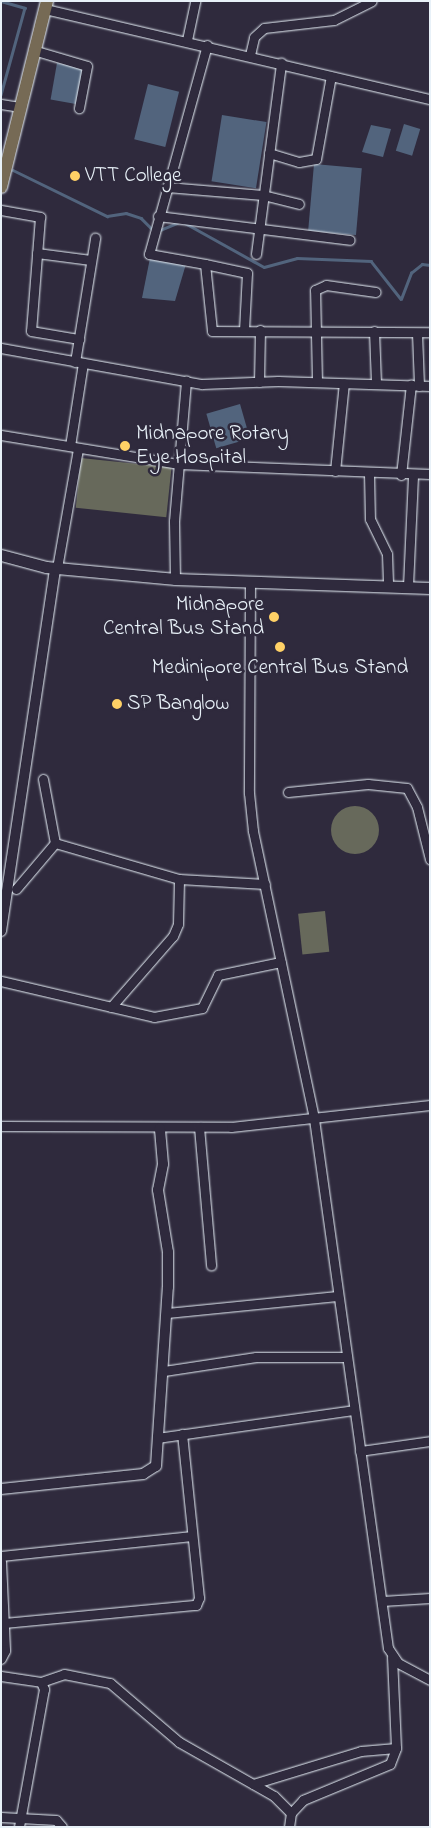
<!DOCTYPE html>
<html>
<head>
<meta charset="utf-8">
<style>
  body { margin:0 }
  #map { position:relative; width:431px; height:1828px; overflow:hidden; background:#2f2a3d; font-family:"Indie Flower",sans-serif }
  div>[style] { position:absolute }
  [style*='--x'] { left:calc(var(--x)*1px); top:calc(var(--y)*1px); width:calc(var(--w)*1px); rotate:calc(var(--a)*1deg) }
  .green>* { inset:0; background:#67695b; transform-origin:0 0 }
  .round { border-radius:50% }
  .water>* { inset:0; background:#52647d; transform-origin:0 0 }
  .stream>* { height:2.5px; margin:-1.25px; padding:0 1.25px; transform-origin:1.25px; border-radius:1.25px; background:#52647d }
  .roads { filter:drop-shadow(0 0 1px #e8f1f8) drop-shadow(0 0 1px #e8f1f8) }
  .minor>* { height:9px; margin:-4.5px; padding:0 4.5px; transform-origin:4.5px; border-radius:4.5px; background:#2f2a3d }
  .tertiary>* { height:10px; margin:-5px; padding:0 5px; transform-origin:5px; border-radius:5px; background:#2f2a3d }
  .secondary>* { height:11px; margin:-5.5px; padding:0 5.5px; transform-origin:5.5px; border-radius:5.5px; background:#2f2a3d }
  .primary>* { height:12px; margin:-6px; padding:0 6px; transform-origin:6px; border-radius:6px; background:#766a55 }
  .dots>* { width:14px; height:14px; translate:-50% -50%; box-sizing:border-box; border:2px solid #2f2a3d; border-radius:50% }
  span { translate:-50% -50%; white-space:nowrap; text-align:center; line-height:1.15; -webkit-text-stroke:5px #2f2a3d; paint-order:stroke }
  .poi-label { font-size:21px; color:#e8f1f8 }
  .left { translate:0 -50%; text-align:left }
  .right { translate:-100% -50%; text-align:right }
  .frame { position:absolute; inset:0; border:2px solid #e8f1f8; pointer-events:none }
</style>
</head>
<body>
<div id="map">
  <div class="green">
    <div style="left:81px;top:458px;width:91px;height:50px;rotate:6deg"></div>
    <div class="round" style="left:331px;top:806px;width:48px;height:48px"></div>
    <div style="left:325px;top:911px;width:41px;height:27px;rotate:84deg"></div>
  </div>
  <div class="water">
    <div style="left:57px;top:63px;width:27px;height:37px;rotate:10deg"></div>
    <div style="left:148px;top:84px;width:32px;height:57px;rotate:14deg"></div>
    <div style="left:222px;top:115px;width:45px;height:67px;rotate:9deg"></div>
    <div style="left:404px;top:124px;width:17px;height:28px;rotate:17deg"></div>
    <div style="clip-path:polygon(371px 125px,391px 129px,383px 157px,362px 152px)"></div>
    <div style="left:314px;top:164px;width:48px;height:67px;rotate:5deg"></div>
    <div style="clip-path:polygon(150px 258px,186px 264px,175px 301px,142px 298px)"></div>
    <div style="left:240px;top:404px;width:36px;height:35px;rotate:74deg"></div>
  </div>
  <div class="stream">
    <div style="--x:1;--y:1;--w:25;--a:16"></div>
    <div style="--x:25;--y:8;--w:90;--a:105.4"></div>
    <div style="--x:13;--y:170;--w:105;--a:26.1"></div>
    <div style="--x:107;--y:216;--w:19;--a:-9"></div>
    <div style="--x:126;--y:213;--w:16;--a:18"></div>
    <div style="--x:141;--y:218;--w:17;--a:45"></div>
    <div style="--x:185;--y:223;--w:90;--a:29.1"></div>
    <div style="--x:264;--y:267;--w:34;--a:-15"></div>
    <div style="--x:297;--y:258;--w:74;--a:2.3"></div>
    <div style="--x:371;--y:261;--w:48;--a:51.7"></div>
    <div style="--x:401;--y:299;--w:28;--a:-69"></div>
    <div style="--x:411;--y:273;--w:14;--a:-39"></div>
    <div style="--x:422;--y:264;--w:8;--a:7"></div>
    <div style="--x:158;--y:231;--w:21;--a:-23"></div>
  </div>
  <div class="roads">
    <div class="minor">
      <div style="--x:45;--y:9;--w:395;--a:13.2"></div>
      <div style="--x:187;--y:40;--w:40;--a:-78"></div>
      <div style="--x:207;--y:45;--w:217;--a:105.5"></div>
      <div style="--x:149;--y:254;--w:57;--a:10.1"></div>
      <div style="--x:205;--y:264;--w:67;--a:84"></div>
      <div style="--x:212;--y:331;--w:218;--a:0.3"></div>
      <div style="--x:33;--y:50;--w:56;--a:16.5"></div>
      <div style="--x:87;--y:66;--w:43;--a:100.8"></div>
      <div style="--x:250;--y:55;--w:18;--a:-77"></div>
      <div style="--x:254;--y:37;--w:13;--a:-42"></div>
      <div style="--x:264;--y:28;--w:70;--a:-6.5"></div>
      <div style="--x:334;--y:20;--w:42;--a:-26.6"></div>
      <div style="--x:1;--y:104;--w:20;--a:9"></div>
      <div style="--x:269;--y:153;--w:31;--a:17"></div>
      <div style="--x:299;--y:162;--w:17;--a:-10"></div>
      <div style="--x:316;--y:159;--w:84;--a:-79.8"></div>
      <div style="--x:167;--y:187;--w:96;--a:4.8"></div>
      <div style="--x:263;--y:195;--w:37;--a:14"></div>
      <div style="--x:1;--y:210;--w:40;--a:10"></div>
      <div style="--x:40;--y:217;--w:114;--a:94.5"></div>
      <div style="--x:31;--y:331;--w:49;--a:9.5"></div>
      <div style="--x:158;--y:216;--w:193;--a:7.1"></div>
      <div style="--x:37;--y:253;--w:54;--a:7.4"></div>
      <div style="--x:256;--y:254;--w:193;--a:-82.5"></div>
      <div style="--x:205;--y:264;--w:43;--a:12.1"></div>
      <div style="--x:247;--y:273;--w:58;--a:93"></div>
      <div style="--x:374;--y:331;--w:53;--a:87.8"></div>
      <div style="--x:417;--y:333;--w:53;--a:87.8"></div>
      <div style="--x:1;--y:348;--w:204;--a:10.2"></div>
      <div style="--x:202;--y:384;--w:76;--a:-2.3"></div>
      <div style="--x:278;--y:381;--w:152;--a:1.9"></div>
      <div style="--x:75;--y:362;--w:126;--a:-80.8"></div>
      <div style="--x:259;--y:382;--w:52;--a:-88.9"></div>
      <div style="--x:317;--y:382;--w:92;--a:-91.2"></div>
      <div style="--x:315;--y:290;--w:12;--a:-24"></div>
      <div style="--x:326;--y:285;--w:50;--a:8"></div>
      <div style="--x:1;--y:435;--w:179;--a:9.3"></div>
      <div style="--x:178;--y:464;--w:252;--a:2.3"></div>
      <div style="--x:70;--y:446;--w:84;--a:-81.1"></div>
      <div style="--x:335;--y:471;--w:88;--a:-84.2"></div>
      <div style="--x:369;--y:473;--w:46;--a:88.8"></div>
      <div style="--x:370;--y:519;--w:39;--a:64"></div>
      <div style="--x:387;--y:554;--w:31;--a:88"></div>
      <div style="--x:401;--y:475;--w:91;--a:-83.7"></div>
      <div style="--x:57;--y:568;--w:121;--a:-80"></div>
      <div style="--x:175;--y:579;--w:58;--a:-91"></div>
      <div style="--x:174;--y:521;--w:141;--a:-85.1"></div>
      <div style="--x:250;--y:582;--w:211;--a:90.3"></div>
      <div style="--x:249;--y:793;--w:38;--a:84"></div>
      <div style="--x:253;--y:831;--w:294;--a:78"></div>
      <div style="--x:314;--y:1119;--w:534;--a:82.04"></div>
      <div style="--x:388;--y:1648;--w:18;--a:56"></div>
      <div style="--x:398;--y:1663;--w:36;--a:28"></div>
      <div style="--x:408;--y:586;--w:110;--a:-87.4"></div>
      <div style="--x:43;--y:779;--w:65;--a:79.4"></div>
      <div style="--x:288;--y:792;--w:80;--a:-5.7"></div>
      <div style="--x:368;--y:784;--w:39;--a:6"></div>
      <div style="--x:407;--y:788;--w:21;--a:62"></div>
      <div style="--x:417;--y:807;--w:54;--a:76"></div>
      <div style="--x:16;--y:889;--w:60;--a:-49.7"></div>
      <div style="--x:55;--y:843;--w:129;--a:16.2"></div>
      <div style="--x:1;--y:981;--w:157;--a:13.2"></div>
      <div style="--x:154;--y:1017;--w:49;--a:-10.6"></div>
      <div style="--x:202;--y:1008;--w:37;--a:-64"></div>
      <div style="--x:218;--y:975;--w:64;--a:-11.7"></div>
      <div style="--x:111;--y:1007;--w:94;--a:-48.9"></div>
      <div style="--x:173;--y:936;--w:13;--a:-67"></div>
      <div style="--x:178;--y:924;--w:45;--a:-88.7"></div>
      <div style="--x:179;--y:879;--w:86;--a:3.3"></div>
      <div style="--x:1;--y:1126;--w:230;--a:0.2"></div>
      <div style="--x:231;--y:1127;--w:200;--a:-6.3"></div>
      <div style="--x:199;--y:1127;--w:139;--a:85"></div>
      <div style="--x:167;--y:1313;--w:171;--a:-5.7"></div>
      <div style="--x:164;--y:1371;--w:93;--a:-8.7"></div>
      <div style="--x:256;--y:1357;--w:90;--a:0"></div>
      <div style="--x:157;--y:1438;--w:198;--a:-8.1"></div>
      <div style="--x:360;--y:1451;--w:71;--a:-8.1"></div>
      <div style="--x:1;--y:1556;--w:192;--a:-6"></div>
      <div style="--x:382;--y:1601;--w:48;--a:-3.6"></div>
      <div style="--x:4;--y:1623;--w:193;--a:-5.4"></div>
      <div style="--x:196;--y:1605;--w:8;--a:-67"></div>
      <div style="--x:199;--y:1598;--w:165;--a:-95.9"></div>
      <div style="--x:1;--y:1676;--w:40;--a:8.5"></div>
      <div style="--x:41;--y:1682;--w:8;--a:67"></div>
      <div style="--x:44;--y:1689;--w:140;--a:100.3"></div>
      <div style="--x:41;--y:1682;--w:24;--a:-19"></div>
      <div style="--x:64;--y:1674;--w:47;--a:11.1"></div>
      <div style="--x:110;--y:1683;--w:91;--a:40.5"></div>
      <div style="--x:179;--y:1742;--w:109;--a:29.6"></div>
      <div style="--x:274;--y:1796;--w:24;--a:45"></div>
      <div style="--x:253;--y:1784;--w:113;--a:-17"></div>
      <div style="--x:361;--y:1751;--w:35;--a:-5"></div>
      <div style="--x:1;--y:1817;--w:55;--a:3.1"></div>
      <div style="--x:56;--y:1820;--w:9;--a:49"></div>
      <div style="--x:289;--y:1827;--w:14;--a:-82"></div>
      <div style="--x:291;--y:1813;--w:18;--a:-47"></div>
      <div style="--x:303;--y:1800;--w:94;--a:-22.5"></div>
      <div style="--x:390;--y:1764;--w:17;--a:-69"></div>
      <div style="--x:396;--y:1748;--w:91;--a:-92.5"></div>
    </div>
    <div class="tertiary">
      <div style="--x:1;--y:931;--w:367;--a:-81.5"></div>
      <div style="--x:1;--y:1489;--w:143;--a:-6"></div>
      <div style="--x:143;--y:1474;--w:15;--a:-32"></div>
      <div style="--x:156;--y:1466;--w:179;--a:-86.2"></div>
      <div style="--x:168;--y:1287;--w:35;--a:-90"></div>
      <div style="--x:168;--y:1252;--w:63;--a:-99.2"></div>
      <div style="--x:158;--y:1190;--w:26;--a:-79"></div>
      <div style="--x:163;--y:1164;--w:36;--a:-95"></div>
      <div style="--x:1;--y:1562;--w:89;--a:87.4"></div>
      <div style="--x:5;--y:1651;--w:9;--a:117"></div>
    </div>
    <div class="secondary">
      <div style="--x:1;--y:555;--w:47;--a:14.9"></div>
      <div style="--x:46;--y:567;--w:130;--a:5.3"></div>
      <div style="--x:175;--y:579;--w:255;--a:2"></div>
    </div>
    <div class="primary">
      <div style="--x:1;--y:187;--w:192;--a:-76.1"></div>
    </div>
  </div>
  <div class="dots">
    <div style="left:75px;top:176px;background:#ffd166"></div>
    <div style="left:125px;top:446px;background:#ffd166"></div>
    <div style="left:274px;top:617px;background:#ffd166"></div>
    <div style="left:280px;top:647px;background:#ffd166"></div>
    <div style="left:117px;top:704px;background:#ffd166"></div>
  </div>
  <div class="poi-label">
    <span class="left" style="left:85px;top:176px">VTT College</span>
    <span class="left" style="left:136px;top:446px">Midnapore Rotary<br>Eye Hospital</span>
    <span class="right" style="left:264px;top:617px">Midnapore<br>Central Bus Stand</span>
    <span style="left:280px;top:668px">Medinipore Central Bus Stand</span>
    <span class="left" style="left:127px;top:704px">SP Banglow</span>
  </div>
  <div class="frame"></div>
</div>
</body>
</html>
